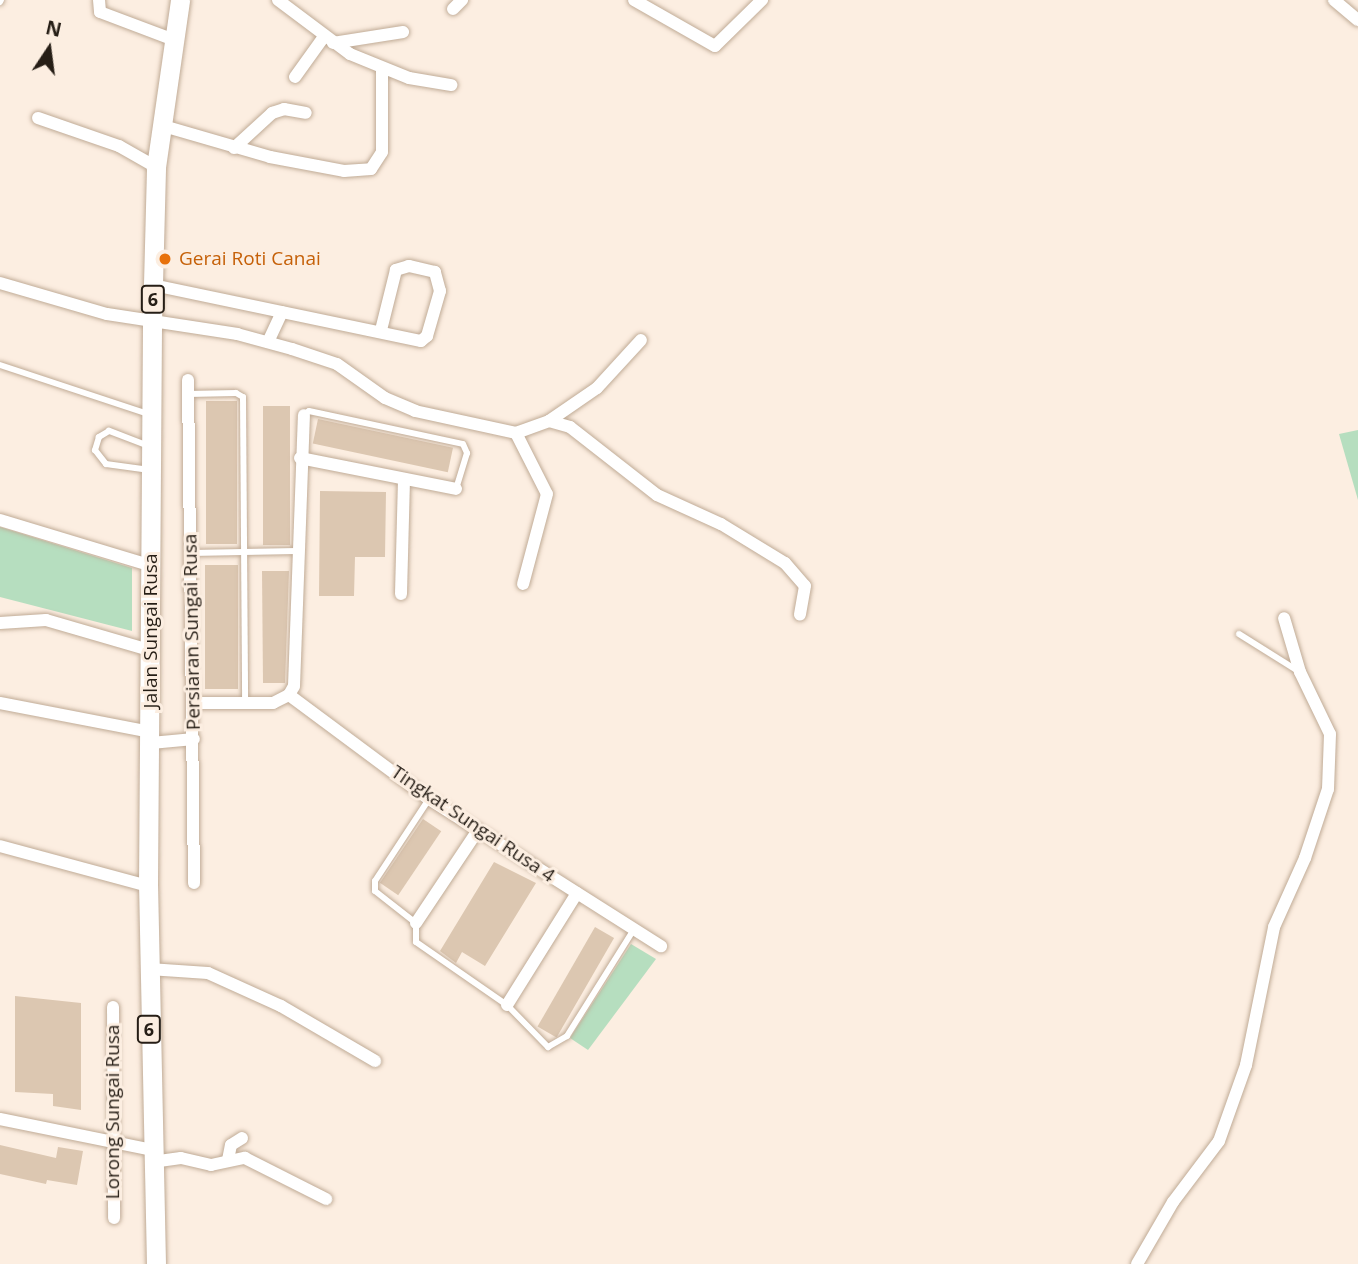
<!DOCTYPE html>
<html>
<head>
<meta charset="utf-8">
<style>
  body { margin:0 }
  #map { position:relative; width:1358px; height:1264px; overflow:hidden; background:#fceee1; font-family:"Open Sans",sans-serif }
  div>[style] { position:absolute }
  .green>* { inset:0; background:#b6debf }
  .building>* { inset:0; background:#dcc7b1; transform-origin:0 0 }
  .roads { filter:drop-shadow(0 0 2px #c0ab96) drop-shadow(0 0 2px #c0ab96) }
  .service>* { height:6px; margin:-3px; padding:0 3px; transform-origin:3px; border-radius:3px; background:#fff }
  .minor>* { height:12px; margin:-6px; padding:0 6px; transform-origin:6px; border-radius:6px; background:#fff }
  .primary>* { height:19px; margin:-9.5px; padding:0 9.5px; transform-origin:9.5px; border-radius:9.5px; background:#fff }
  .dots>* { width:19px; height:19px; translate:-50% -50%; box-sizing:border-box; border:4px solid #fceee1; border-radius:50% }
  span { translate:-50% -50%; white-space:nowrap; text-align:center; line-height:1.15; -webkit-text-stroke:6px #fceee1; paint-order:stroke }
  .shield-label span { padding:2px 5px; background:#fceee1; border:2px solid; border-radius:5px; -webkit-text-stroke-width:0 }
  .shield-label { font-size:18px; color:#261e16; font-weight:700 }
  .food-label { font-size:19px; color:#c56008 }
  .left { translate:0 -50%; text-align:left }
  .street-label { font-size:19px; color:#261e16 }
  .north { position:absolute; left:14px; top:14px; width:70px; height:70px; -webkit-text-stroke:5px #fceee1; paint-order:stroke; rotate:13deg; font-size:19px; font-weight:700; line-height:28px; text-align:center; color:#261e16 }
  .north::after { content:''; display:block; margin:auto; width:24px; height:32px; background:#261e16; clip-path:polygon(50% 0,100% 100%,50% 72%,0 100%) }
</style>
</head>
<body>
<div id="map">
  <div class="green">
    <i style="clip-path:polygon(1358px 430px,1358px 500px,1339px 434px)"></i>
    <i style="clip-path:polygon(0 527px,132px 568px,132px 631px,0 597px)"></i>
    <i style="clip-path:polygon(631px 944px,656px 959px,588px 1050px,570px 1038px)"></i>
  </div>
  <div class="building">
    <i style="left:206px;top:401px;width:31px;height:143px"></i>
    <i style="left:290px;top:406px;width:139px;height:27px;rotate:90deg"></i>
    <i style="left:318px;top:419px;width:138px;height:25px;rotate:12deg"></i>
    <i style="clip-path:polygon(320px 491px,386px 492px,385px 557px,355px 557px,354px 596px,319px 596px)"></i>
    <i style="left:238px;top:565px;width:124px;height:33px;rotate:90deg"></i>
    <i style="clip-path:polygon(262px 571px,289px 571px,285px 683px,263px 683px)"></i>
    <i style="left:423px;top:819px;width:22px;height:77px;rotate:34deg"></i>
    <i style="clip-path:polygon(494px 862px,536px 883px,485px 966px,462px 952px,456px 963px,440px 951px)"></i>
    <i style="left:595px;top:927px;width:22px;height:115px;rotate:30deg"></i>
    <i style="clip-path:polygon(15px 996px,81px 1003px,81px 1110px,53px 1106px,53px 1094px,15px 1092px)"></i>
    <i style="clip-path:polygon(0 1145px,56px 1158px,58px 1147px,83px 1151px,77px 1185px,47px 1180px,46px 1184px,0 1174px)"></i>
  </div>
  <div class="roads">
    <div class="service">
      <i style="left:0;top:2px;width:2px;rotate:-63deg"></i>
      <i style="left:0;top:365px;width:156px;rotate:18.3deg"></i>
      <i style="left:188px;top:394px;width:48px;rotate:-1.2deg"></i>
      <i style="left:236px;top:393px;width:8px;rotate:30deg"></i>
      <i style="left:243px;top:397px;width:306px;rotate:89.6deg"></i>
      <i style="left:304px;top:415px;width:6px;rotate:-39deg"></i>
      <i style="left:309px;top:411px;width:157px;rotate:12.1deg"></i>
      <i style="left:463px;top:444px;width:10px;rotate:66deg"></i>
      <i style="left:467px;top:453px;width:37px;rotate:107deg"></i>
      <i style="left:146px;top:445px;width:40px;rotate:-159deg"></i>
      <i style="left:109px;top:431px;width:12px;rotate:149deg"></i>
      <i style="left:99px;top:437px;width:14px;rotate:107deg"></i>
      <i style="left:95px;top:450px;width:18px;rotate:52deg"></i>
      <i style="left:106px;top:464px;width:44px;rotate:7.8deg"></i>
      <i style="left:191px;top:553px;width:105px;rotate:-1.1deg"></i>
      <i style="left:1239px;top:634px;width:70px;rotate:32.1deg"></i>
      <i style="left:429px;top:799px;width:98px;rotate:123.4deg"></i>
      <i style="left:375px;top:881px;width:10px;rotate:90deg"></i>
      <i style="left:375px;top:891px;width:52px;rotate:38deg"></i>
      <i style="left:416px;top:923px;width:19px;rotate:90deg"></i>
      <i style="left:416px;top:942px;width:111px;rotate:34.7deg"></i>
      <i style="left:507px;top:1005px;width:59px;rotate:45.7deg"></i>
      <i style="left:548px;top:1047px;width:22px;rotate:-30deg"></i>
      <i style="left:567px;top:1036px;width:126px;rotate:-57.9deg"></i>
    </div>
    <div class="minor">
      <i style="left:99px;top:0;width:12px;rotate:85deg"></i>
      <i style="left:100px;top:12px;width:79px;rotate:20.7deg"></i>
      <i style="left:278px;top:0;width:90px;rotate:36.9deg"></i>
      <i style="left:350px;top:54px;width:64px;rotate:22.1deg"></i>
      <i style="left:409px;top:78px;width:43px;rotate:9.5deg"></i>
      <i style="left:634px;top:0;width:93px;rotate:29.6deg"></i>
      <i style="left:715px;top:46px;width:66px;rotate:-44.4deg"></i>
      <i style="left:1334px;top:0;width:31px;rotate:40deg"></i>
      <i style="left:453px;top:9px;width:13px;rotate:-45deg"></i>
      <i style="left:333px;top:43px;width:71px;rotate:-8.9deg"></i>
      <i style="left:295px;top:77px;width:48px;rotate:-54.3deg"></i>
      <i style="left:38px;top:118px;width:86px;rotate:19.1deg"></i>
      <i style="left:119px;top:146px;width:43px;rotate:29.6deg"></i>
      <i style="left:160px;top:125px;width:115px;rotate:16.2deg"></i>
      <i style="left:270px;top:157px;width:75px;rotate:10.7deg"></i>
      <i style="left:344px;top:171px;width:27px;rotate:-4deg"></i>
      <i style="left:371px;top:169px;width:20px;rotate:-57deg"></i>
      <i style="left:382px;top:152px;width:83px;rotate:-90deg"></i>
      <i style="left:234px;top:148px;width:52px;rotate:-42.6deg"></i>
      <i style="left:272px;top:113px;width:13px;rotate:-18deg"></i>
      <i style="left:284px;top:109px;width:22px;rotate:10deg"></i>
      <i style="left:0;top:283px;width:111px;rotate:16.2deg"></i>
      <i style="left:107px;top:314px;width:132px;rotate:8.7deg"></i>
      <i style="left:237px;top:334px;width:57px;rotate:15.3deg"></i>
      <i style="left:292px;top:349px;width:47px;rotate:18.4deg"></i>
      <i style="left:337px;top:364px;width:59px;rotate:35.3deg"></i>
      <i style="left:385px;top:398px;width:33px;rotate:23deg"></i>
      <i style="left:415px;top:411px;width:103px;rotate:12.3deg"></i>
      <i style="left:516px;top:433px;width:35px;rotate:-20deg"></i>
      <i style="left:549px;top:421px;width:22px;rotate:16deg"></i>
      <i style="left:570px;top:427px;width:110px;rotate:38deg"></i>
      <i style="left:657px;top:495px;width:70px;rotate:24.4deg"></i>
      <i style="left:721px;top:524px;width:75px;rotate:31.4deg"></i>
      <i style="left:785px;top:563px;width:30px;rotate:49deg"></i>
      <i style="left:805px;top:586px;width:29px;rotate:100deg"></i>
      <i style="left:153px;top:285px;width:274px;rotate:11.8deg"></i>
      <i style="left:421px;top:341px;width:8px;rotate:-40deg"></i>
      <i style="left:427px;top:336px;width:47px;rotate:-73.9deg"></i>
      <i style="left:440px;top:291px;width:20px;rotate:-105deg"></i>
      <i style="left:435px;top:272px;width:27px;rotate:-167deg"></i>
      <i style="left:409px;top:266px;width:14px;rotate:163deg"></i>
      <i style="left:396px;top:270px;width:62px;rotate:104deg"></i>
      <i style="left:268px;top:342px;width:33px;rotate:-65deg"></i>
      <i style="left:188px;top:380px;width:503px;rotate:89.32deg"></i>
      <i style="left:549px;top:421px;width:58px;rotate:-34.5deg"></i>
      <i style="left:597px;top:388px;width:65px;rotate:-47.5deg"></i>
      <i style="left:516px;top:433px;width:68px;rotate:63.1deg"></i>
      <i style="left:547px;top:494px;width:93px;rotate:104.9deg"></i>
      <i style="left:300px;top:458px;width:159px;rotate:11.2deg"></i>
      <i style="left:0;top:520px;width:159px;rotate:16.8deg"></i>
      <i style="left:401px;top:594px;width:113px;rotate:-88.5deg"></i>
      <i style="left:0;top:623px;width:46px;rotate:-3.7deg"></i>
      <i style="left:46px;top:620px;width:111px;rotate:16.2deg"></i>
      <i style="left:289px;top:695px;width:174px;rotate:36.6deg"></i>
      <i style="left:429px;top:799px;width:275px;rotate:32.4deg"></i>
      <i style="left:0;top:703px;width:154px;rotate:10.9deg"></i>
      <i style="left:193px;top:703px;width:80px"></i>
      <i style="left:273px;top:703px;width:18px;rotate:-27deg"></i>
      <i style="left:289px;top:695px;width:10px;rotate:-61deg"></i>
      <i style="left:294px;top:686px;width:271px;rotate:-87.9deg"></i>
      <i style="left:151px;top:743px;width:43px;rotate:-5.3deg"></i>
      <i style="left:0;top:846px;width:153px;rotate:15.1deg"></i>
      <i style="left:416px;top:923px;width:112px;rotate:-56.3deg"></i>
      <i style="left:149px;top:969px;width:59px;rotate:3.9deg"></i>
      <i style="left:208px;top:973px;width:80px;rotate:24.3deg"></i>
      <i style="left:281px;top:1006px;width:109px;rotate:30.3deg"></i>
      <i style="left:507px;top:1005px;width:132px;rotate:-58deg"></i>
      <i style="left:113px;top:1007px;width:211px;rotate:89.7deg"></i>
      <i style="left:0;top:1119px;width:155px;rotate:11.5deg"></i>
      <i style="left:228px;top:1160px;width:15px;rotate:-79deg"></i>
      <i style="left:231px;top:1145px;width:13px;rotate:-32deg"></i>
      <i style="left:152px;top:1162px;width:29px;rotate:-8deg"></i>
      <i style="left:181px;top:1158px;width:31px;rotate:13deg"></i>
      <i style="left:211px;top:1165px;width:35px;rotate:-12deg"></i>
      <i style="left:245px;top:1158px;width:91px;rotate:26.8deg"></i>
      <i style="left:1137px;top:1264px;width:72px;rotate:-59.9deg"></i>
      <i style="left:1173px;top:1202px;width:76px;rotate:-53deg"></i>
      <i style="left:1219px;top:1141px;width:81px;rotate:-70.4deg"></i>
      <i style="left:1246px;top:1065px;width:141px;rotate:-78.5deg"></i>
      <i style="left:1274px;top:927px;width:76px;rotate:-65.8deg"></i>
      <i style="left:1305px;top:858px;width:73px;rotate:-71.6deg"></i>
      <i style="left:1328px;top:789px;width:55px;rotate:-87.9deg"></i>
      <i style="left:1330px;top:734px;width:69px;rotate:-115.8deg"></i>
      <i style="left:1300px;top:672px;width:56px;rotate:-106.5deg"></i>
    </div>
    <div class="primary">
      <i style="left:156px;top:1264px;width:378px;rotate:-91.2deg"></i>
      <i style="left:148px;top:886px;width:564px;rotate:-89.59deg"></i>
      <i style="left:152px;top:322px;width:155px;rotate:-88.5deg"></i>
      <i style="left:156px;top:167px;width:169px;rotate:-81.8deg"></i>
    </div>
  </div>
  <div class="dots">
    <i style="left:165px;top:259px;background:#e8710a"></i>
  </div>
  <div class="shield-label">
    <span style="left:153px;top:299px">6</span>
    <span style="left:149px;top:1029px">6</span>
  </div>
  <div class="food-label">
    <span class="left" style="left:179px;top:259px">Gerai Roti Canai</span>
  </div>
  <div class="street-label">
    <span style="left:151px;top:631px;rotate:-90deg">Jalan Sungai Rusa</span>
    <span style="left:192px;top:632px;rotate:-91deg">Persiaran Sungai Rusa</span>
    <span style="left:473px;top:824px;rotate:34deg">Tingkat Sungai Rusa 4</span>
    <span style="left:113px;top:1112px;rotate:-90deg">Lorong Sungai Rusa</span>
  </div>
  <div class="north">N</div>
</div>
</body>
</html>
